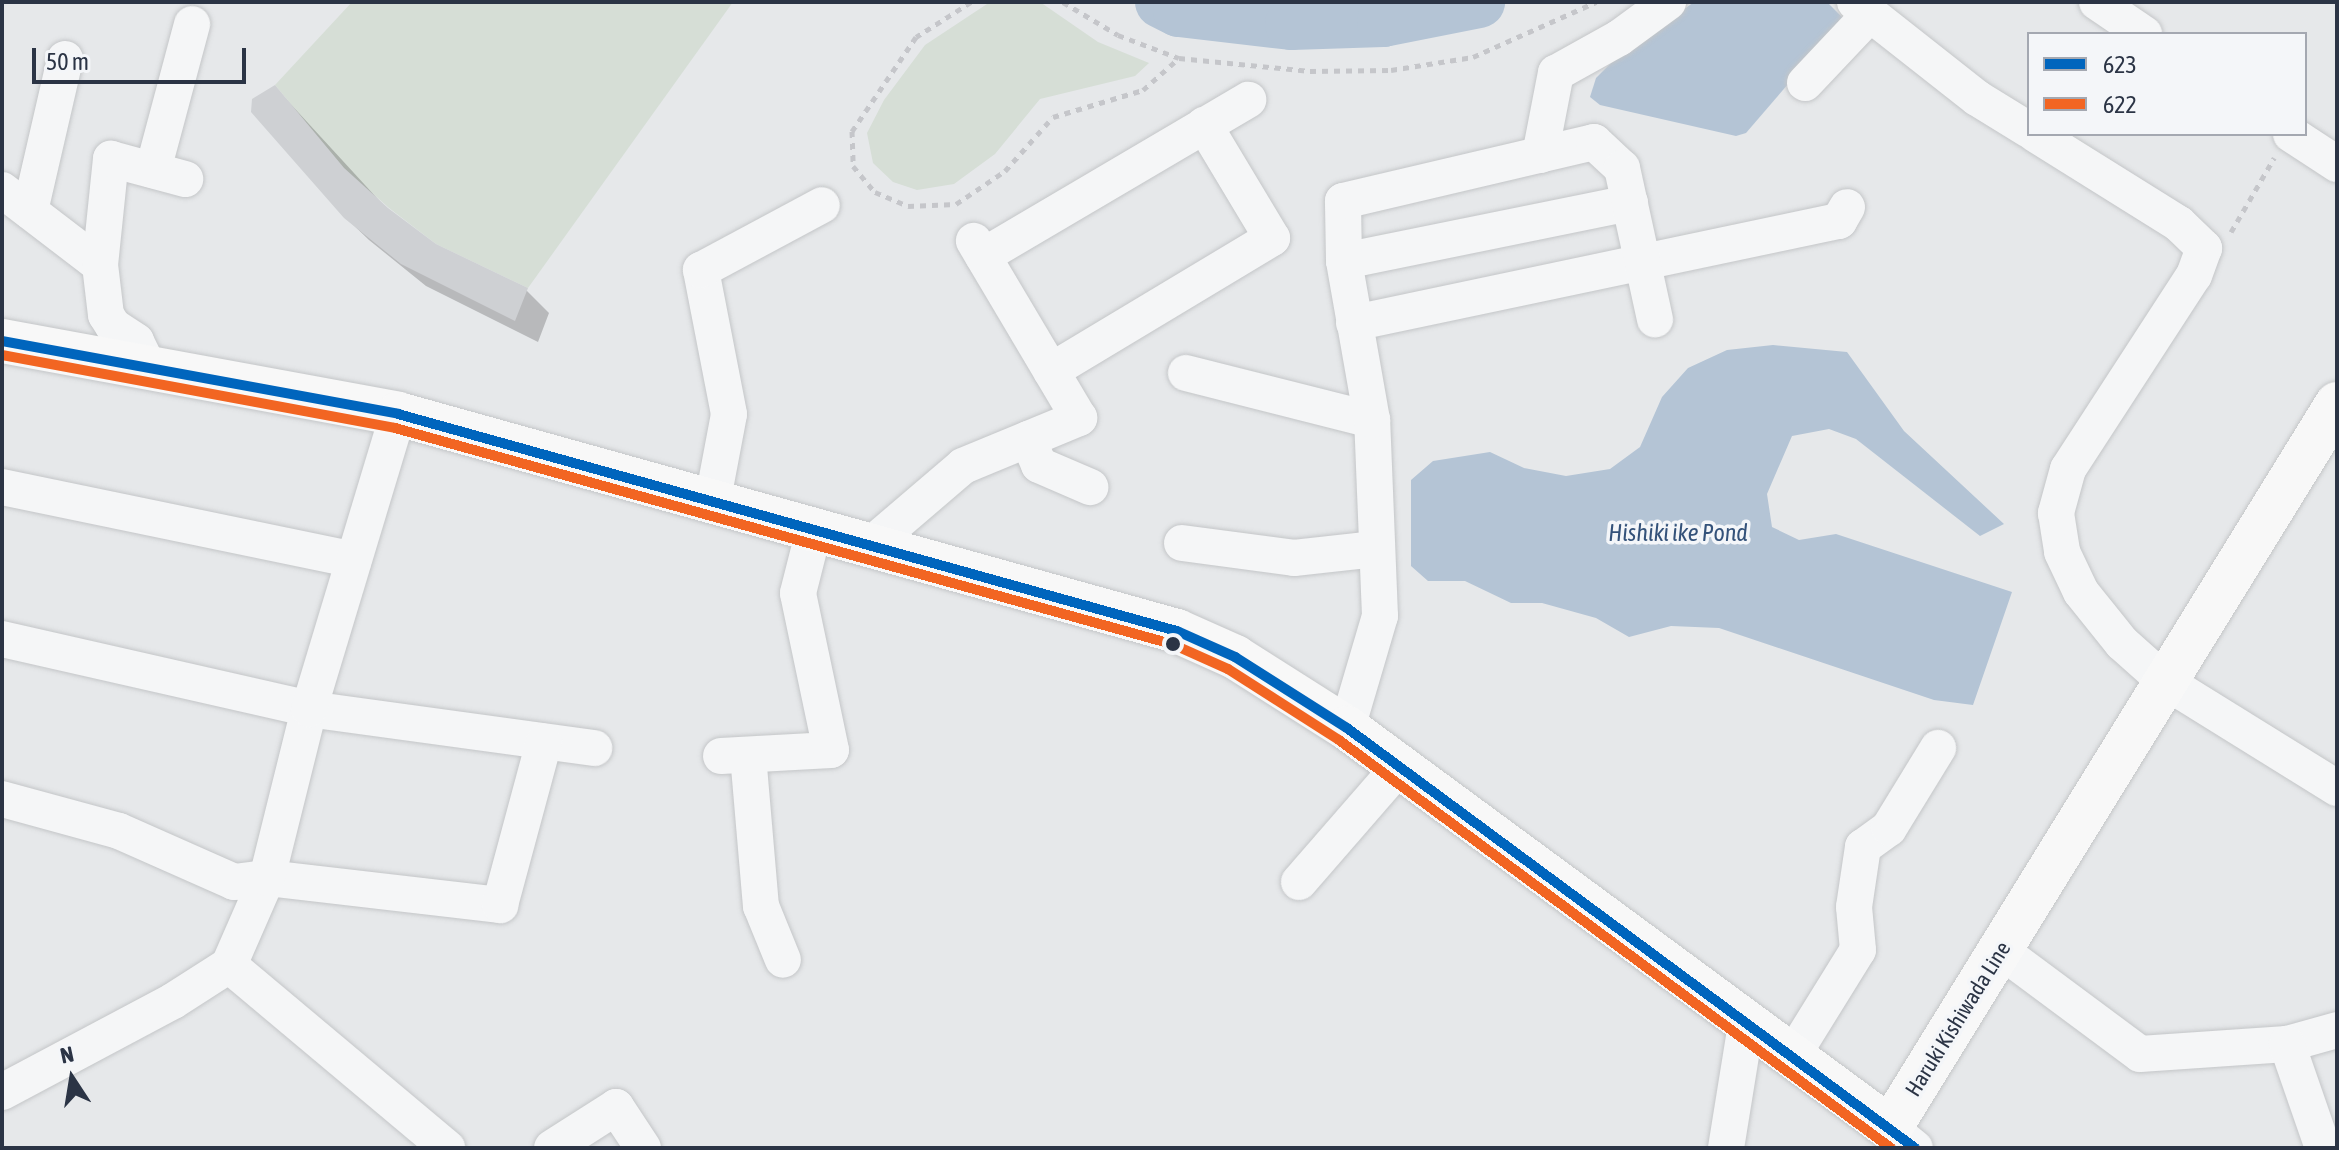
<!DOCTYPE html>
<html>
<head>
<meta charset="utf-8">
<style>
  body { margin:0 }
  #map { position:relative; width:2339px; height:1150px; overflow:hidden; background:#e6e8ea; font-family:"Asap Condensed",sans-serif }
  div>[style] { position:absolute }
  .green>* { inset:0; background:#d6ded6 }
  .water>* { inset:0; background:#b4c4d5 }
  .shadow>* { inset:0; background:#0003 }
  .river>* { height:52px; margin:-26px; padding:0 26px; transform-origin:26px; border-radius:26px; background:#b4c4d5 }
  .building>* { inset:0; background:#ced0d3 }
  .path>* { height:5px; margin-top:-2.5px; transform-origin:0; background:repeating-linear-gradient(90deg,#c5c6ca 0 6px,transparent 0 12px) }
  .roads { filter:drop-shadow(0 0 2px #c4c6c8) drop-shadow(0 0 2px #c4c6c8) }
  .minor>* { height:36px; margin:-18px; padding:0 18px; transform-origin:18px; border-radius:18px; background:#f5f6f7 }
  .major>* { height:44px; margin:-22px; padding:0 22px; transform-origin:22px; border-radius:22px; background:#f8f8f8 }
  .bus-1>* { height:10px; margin:-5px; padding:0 5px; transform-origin:5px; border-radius:5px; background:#0065bd }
  .bus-2>* { height:10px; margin:-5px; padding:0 5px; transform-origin:5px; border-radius:5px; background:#f26522 }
  .dots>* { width:22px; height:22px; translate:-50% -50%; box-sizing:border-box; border:4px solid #f4f6f9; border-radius:50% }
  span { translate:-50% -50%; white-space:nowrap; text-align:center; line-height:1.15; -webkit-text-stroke:7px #f4f6f9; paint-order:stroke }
  .street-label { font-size:22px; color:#2b3445 }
  .water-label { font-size:24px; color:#34527a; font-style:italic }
  .frame { position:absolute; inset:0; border:4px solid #2b3445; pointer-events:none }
  .legend { position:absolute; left:2027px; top:32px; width:280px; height:104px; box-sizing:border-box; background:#f4f6f9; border:2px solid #a4a8b1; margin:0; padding:10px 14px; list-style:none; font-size:24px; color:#2b3445 }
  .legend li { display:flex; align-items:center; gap:16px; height:40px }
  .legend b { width:40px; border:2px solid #a4a8b1 }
  .north { position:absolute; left:32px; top:1038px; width:80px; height:80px; -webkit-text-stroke:6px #f4f6f9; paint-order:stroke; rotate:348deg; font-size:22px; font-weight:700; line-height:32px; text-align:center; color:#2b3445 }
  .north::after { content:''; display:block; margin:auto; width:28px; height:36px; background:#2b3445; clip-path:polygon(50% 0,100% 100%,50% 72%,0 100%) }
  .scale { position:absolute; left:32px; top:48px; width:214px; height:36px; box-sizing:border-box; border:4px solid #2b3445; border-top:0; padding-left:10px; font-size:24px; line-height:28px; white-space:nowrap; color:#2b3445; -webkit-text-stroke:6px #f4f6f9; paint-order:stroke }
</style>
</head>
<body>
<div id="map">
  <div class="green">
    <i style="clip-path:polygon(352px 2px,733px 2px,528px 288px,436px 244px,389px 208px,344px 168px,275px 85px)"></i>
    <i style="clip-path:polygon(990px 2px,1040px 2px,1098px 42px,1149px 63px,1135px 76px,1040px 99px,995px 154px,954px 184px,917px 190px,893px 182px,873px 163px,867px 133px,884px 100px,925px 45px)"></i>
  </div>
  <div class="water">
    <i style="clip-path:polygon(1694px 2px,1827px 2px,1844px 19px,1746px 133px,1736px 136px,1600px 105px,1590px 97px,1596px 78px,1614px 60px)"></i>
    <i style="clip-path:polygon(1773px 345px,1847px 352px,1904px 431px,2004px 524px,1980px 536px,1856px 439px,1829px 429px,1792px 436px,1767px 494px,1772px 527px,1799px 540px,1836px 534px,2012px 592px,1973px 705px,1934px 700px,1719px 628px,1671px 626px,1629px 637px,1596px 618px,1542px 603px,1511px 603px,1465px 581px,1428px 581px,1411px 566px,1411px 480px,1433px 461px,1490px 452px,1524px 468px,1566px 476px,1610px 469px,1640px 447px,1662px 397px,1688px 368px,1727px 350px)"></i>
  </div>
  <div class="shadow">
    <i style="clip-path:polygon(275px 87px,387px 209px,435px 245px,526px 290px,549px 313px,538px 342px,426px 286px,369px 240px,345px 217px)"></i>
  </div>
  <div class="river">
    <i style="left:1161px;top:2px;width:20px;rotate:27deg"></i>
    <i style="left:1179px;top:11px;width:113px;rotate:6.6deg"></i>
    <i style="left:1291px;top:24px;width:92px;rotate:-1.9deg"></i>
    <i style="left:1383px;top:21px;width:98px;rotate:-11.2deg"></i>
  </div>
  <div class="building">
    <i style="clip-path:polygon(275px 85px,344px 168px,388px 208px,436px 244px,528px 288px,515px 321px,401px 264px,344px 218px,251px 112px,252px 99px)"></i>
  </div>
  <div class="path">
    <i style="left:971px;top:2px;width:65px;rotate:147.5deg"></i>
    <i style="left:916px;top:37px;width:114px;rotate:124.2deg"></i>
    <i style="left:852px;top:131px;width:35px;rotate:88deg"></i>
    <i style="left:853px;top:166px;width:34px;rotate:50deg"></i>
    <i style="left:875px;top:192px;width:36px;rotate:23deg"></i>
    <i style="left:908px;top:206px;width:48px;rotate:-2.4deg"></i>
    <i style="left:956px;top:204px;width:59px;rotate:-34deg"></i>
    <i style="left:1005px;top:171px;width:72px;rotate:-48.4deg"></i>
    <i style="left:1053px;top:117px;width:94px;rotate:-16.7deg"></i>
    <i style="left:1143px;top:90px;width:48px;rotate:-41.6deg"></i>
    <i style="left:1063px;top:2px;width:64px;rotate:31deg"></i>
    <i style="left:1118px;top:35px;width:65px;rotate:20.7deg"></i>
    <i style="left:1179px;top:58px;width:132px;rotate:5.7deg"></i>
    <i style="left:1310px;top:71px;width:81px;rotate:-0.7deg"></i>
    <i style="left:1391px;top:70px;width:83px;rotate:-9deg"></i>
    <i style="left:1473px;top:57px;width:135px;rotate:-24.1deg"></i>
    <i style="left:2231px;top:232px;width:86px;rotate:-59.8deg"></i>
  </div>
  <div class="roads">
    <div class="minor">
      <i style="left:1855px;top:2px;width:155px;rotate:38.2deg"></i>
      <i style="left:1977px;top:98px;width:61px;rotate:31.6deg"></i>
      <i style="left:2097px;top:2px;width:57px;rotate:34.2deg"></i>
      <i style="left:1805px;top:83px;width:93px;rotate:-46.7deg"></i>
      <i style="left:2035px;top:134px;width:170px;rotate:32deg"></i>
      <i style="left:2179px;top:224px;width:35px;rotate:44deg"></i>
      <i style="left:2204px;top:248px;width:29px;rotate:110deg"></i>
      <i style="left:2194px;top:275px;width:231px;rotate:123deg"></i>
      <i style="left:2068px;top:469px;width:46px;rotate:105.3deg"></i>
      <i style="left:2056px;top:513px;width:39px;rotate:81deg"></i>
      <i style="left:2062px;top:552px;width:44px;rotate:64.6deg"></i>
      <i style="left:2081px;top:592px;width:65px;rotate:51.2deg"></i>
      <i style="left:2122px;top:643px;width:59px;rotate:41.6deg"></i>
      <i style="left:2166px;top:682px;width:201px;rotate:31.8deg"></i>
      <i style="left:2291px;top:134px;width:55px;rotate:33.1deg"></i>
      <i style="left:1540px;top:155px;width:84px;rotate:-79deg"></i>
      <i style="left:1556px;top:73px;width:72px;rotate:-29.1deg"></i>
      <i style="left:1619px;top:38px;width:61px;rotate:-36.3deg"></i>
      <i style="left:153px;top:170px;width:151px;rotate:-75deg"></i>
      <i style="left:2px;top:190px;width:123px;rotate:37.4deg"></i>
      <i style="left:30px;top:211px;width:156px;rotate:-77deg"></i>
      <i style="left:983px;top:256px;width:308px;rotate:-30.5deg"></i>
      <i style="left:1344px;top:261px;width:292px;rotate:-11.5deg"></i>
      <i style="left:1354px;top:323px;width:496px;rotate:-11.9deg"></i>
      <i style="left:1839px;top:221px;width:16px;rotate:-60deg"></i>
      <i style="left:147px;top:364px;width:25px;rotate:-116deg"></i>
      <i style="left:136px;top:341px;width:27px;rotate:-147deg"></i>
      <i style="left:113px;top:326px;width:13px;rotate:-122deg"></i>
      <i style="left:106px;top:315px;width:50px;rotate:-96.8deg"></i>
      <i style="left:100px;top:265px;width:107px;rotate:-84.1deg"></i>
      <i style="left:111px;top:159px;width:77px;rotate:15.1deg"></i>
      <i style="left:1051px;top:371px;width:258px;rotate:-31deg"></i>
      <i style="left:1272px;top:238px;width:132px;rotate:-121deg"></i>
      <i style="left:1186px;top:373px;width:192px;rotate:14.2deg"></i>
      <i style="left:1028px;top:439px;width:28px;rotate:67deg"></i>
      <i style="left:1039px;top:465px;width:56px;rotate:23.3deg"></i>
      <i style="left:2px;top:487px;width:359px;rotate:11.7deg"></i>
      <i style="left:713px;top:499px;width:86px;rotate:-79.3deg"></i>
      <i style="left:729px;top:414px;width:147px;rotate:-101deg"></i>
      <i style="left:701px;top:270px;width:137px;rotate:-28.2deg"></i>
      <i style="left:873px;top:543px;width:118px;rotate:-40.5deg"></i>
      <i style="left:963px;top:466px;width:126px;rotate:-22.5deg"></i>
      <i style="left:1079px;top:418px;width:206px;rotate:-120.7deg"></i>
      <i style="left:1182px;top:543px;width:113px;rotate:7.6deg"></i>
      <i style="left:1294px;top:558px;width:82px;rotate:-6.3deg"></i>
      <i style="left:2px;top:639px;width:315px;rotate:12.8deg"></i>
      <i style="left:309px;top:709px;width:288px;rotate:7.8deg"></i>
      <i style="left:1347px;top:728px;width:117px;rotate:-73.6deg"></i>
      <i style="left:1380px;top:616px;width:196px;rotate:-92.3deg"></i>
      <i style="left:1372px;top:420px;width:161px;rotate:-100deg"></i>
      <i style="left:1344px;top:261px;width:60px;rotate:-91deg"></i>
      <i style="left:1343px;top:201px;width:258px;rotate:-13.2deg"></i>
      <i style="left:1594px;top:142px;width:38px;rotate:43deg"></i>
      <i style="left:1622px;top:168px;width:155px;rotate:77.7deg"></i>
      <i style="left:748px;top:755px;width:152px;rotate:85.1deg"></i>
      <i style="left:761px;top:906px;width:58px;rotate:67.8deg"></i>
      <i style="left:721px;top:756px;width:110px;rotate:-3.1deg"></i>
      <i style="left:831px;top:750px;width:160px;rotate:-101.9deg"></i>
      <i style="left:798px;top:593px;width:69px;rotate:-75.8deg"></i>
      <i style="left:2px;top:799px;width:121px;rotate:15.3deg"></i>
      <i style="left:119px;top:831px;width:126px;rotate:23.9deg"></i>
      <i style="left:234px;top:882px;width:33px;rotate:-7deg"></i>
      <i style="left:267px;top:878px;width:235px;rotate:6.6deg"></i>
      <i style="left:500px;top:905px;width:169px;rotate:-74.9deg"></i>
      <i style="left:1299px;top:882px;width:152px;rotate:-49deg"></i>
      <i style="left:2000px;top:950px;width:174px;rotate:36.6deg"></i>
      <i style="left:2140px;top:1054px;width:147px;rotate:-3.9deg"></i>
      <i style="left:2287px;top:1044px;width:52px;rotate:-15.6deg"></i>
      <i style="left:229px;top:965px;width:285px;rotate:40deg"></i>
      <i style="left:2287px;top:1044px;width:110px;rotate:70.9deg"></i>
      <i style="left:1791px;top:1058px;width:127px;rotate:-58.2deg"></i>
      <i style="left:1858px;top:950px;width:43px;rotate:-95.3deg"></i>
      <i style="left:1854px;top:907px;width:61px;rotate:-81.5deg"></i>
      <i style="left:1863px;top:847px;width:32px;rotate:-36deg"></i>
      <i style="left:1889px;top:828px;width:94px;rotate:-58.5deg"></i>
      <i style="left:2px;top:1092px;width:194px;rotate:-28deg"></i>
      <i style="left:173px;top:1001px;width:67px;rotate:-32.7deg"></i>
      <i style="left:229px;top:965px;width:95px;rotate:-66.4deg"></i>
      <i style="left:267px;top:878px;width:174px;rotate:-76deg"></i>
      <i style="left:309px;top:709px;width:308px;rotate:-73.2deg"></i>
      <i style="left:1890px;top:1128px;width:32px;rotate:39deg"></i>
      <i style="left:552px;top:1148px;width:76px;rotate:-32.6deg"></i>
      <i style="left:616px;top:1107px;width:49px;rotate:56.6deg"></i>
      <i style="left:1726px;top:1148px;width:125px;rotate:-80.8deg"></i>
    </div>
    <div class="major">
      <i style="left:2px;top:341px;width:403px;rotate:10.4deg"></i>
      <i style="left:398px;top:414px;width:809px;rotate:15.57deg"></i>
      <i style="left:1177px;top:631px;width:64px;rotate:24.1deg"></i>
      <i style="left:1235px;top:657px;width:133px;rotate:32.4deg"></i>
      <i style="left:1347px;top:728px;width:674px;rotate:36.38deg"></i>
      <i style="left:1890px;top:1128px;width:851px;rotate:-58.31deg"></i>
    </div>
  </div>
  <div class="bus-1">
    <i style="left:2px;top:341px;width:403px;rotate:10.4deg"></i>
    <i style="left:398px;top:414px;width:809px;rotate:15.57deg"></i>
    <i style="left:1177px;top:631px;width:64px;rotate:24.1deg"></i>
    <i style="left:1235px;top:657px;width:133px;rotate:32.4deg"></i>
    <i style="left:1347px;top:728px;width:706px;rotate:36.48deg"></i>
  </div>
  <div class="bus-2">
    <i style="left:2px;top:355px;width:400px;rotate:10.5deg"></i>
    <i style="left:395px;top:428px;width:806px;rotate:15.54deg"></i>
    <i style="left:1172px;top:644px;width:61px;rotate:24.1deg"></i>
    <i style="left:1228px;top:669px;width:132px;rotate:32.6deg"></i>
    <i style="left:1339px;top:740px;width:686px;rotate:36.47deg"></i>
  </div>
  <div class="dots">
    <i style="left:1173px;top:644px;background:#2b3445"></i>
  </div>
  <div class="street-label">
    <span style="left:1958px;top:1019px;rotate:-58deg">Haruki Kishiwada Line</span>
  </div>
  <div class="water-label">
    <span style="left:1678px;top:533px">Hishiki ike Pond</span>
  </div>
  <div class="frame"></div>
  <ul class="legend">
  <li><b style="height:10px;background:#0065bd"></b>623</li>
  <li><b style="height:10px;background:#f26522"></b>622</li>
  </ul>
  <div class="north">N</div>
  <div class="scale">50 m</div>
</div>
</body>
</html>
